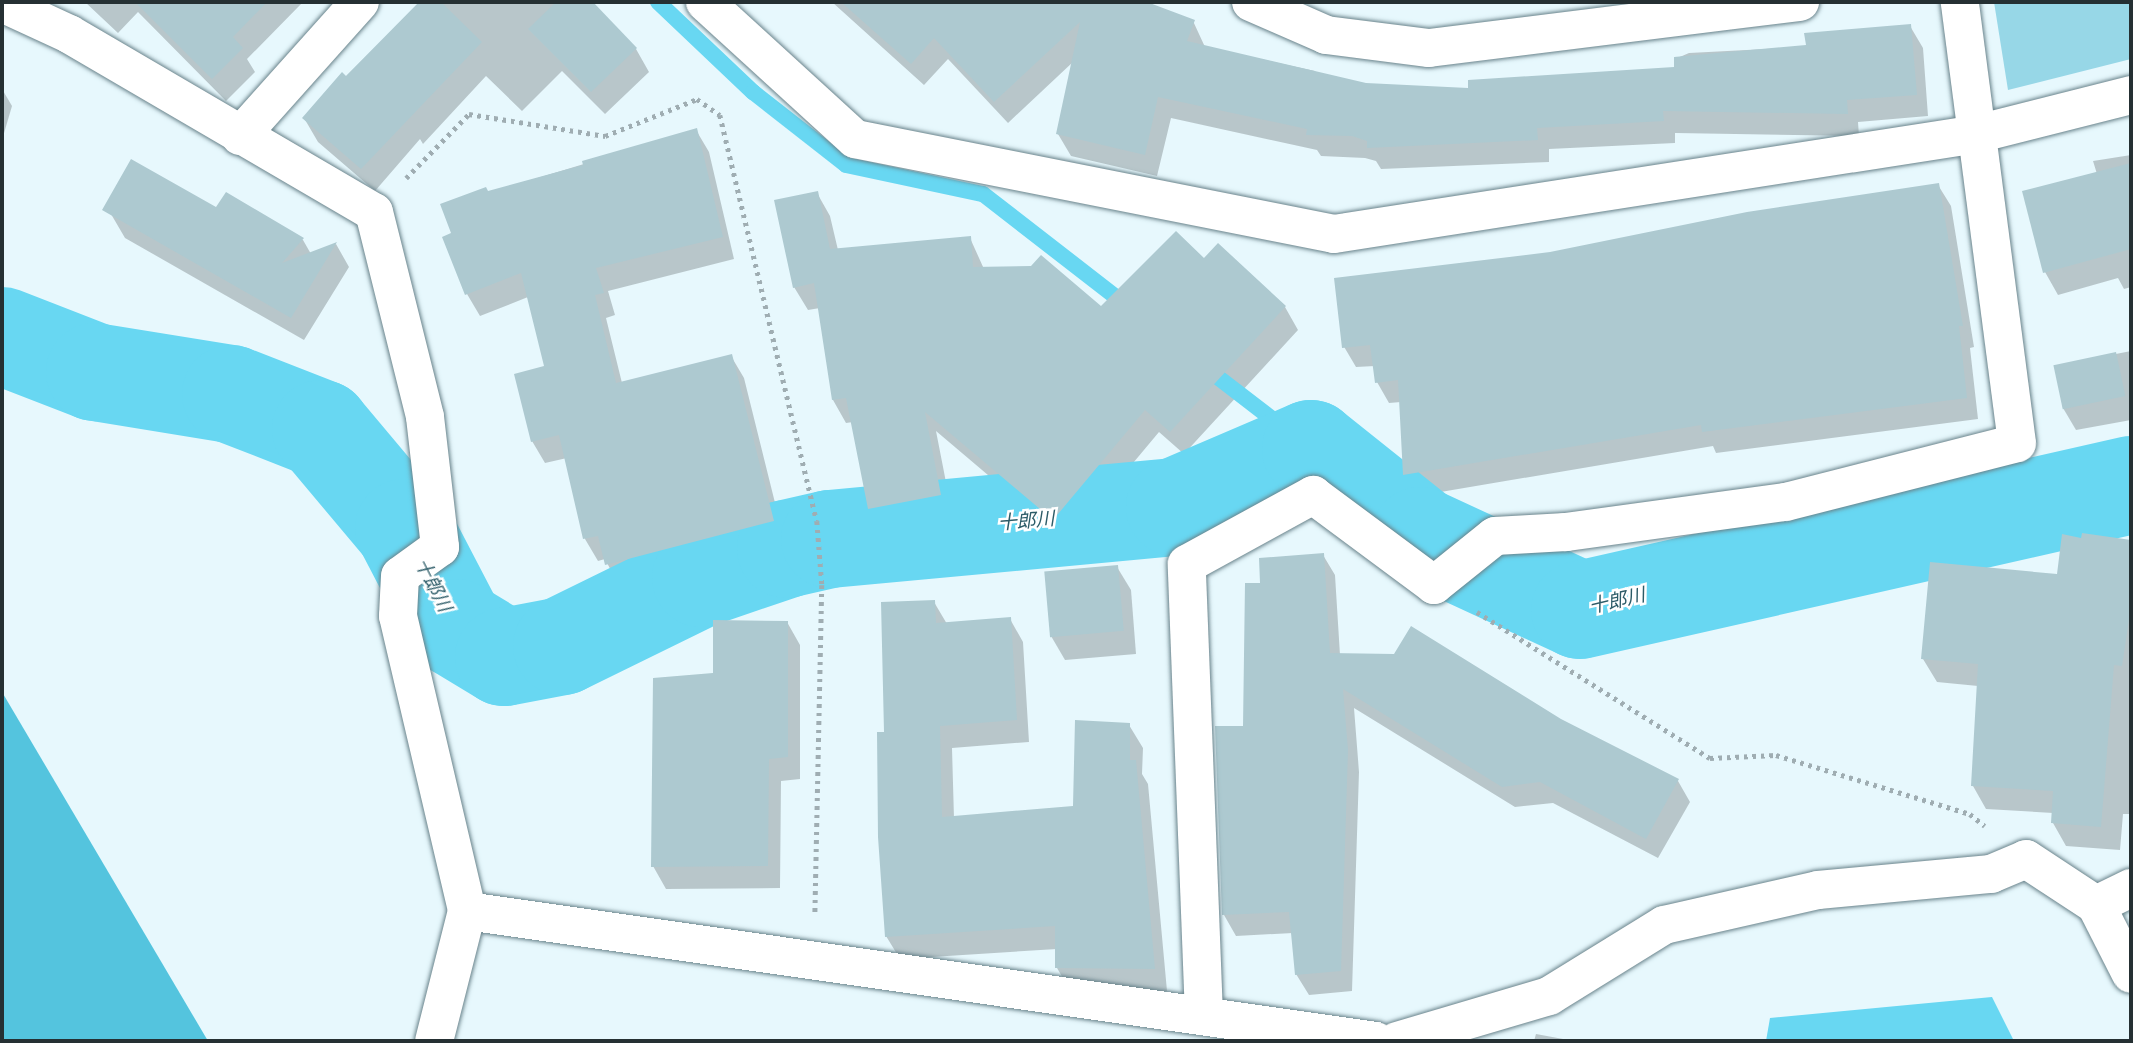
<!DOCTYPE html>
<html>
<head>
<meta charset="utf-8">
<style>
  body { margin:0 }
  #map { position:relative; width:2133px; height:1043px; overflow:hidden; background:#e7f8fd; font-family:Figtree,"Noto Sans JP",sans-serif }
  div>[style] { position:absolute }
  .green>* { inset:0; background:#97d7e7 }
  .forest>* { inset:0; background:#54c4de }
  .water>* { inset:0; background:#68d7f2 }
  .shadow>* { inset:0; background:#0003 }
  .stream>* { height:16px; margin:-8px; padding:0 8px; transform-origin:8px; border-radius:8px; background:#68d7f2 }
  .river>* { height:98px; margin:-49px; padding:0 49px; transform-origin:49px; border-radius:49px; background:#68d7f2 }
  .building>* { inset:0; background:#adc9d0; transform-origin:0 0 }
  .path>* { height:4.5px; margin-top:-2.25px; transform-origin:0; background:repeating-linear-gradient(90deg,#9fadb2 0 3.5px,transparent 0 8.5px) }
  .roads { filter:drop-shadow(0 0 2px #69838b) drop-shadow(0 0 2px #69838b) }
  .minor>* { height:38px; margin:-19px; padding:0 19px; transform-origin:19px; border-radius:19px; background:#fff }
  span { translate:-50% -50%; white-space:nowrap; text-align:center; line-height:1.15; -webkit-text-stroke:5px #fff; paint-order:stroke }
  .water-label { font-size:19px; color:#2d5c68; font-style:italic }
  .frame { position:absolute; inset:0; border:4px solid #253033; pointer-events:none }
</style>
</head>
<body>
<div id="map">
  <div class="green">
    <i style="clip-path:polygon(1994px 2px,2131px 2px,2131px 59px,2008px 90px)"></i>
  </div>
  <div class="forest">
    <i style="clip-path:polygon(2px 692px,208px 1041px,2px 1041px)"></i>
  </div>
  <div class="water">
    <i style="clip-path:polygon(1992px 997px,2014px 1041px,1766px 1041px,1770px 1018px)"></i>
  </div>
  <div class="shadow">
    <i style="clip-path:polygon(85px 2px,303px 2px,247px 59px,255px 72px,226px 101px,138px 12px,118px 33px)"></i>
    <i style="clip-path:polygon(421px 2px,589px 2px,636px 49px,649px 72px,605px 114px,562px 71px,522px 111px,486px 76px,423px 144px,420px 139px,375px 191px,318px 142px,304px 118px)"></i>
    <i style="clip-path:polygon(832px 2px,1142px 2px,1193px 21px,1205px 47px,1315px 71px,1324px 87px,1470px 89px,1676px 69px,1675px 59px,1689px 53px,1807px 47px,1910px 26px,1923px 48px,1928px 116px,1858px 122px,1859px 136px,1675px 133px,1675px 143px,1549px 149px,1549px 162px,1381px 169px,1376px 161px,1365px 158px,1321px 156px,1317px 150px,1171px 118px,1157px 176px,1071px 156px,1058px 134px,1073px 62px,1008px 123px,948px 59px,924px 85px)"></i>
    <i style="clip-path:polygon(2px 89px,12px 106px,2px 140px)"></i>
    <i style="clip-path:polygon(696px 130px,709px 152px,734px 259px,608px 291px,615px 315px,606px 318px,622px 383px,731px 356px,744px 378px,785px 543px,619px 586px,605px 559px,598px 561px,585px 539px,567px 458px,545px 463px,532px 441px,546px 367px,528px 297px,480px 316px,467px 294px,454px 235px,488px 193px)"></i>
    <i style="clip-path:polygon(2131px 155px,2131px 287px,2124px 289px,2118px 278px,2058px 295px,2045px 272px,2097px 174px,2093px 161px)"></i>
    <i style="clip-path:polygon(1938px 185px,1951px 206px,1974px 347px,1970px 348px,1978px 419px,1716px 453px,1713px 446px,1417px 496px,1405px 475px,1401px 402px,1389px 403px,1377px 382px,1375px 366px,1356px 367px,1343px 345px,1550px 253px)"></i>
    <i style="clip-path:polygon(817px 193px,830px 216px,838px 250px,970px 238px,984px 269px,1102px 308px,1204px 261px,1285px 307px,1298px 330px,1184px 454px,1159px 432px,1067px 542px,936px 431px,953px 518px,883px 531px,869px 508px,853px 422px,846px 423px,833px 400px,820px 308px,808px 310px,794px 287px)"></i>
    <i style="clip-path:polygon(227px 194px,303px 240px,311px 254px,336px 244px,349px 267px,304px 340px,125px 238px,111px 214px,217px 210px)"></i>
    <i style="clip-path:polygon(2131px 351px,2131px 420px,2076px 430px,2063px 408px,2055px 366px)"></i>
    <i style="clip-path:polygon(2064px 536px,2131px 543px,2131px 814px,2123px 814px,2120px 850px,2066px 846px,2053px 823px,2053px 813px,1986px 809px,1973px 786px,1978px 686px,1937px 682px,1923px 659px,2058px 576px)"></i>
    <i style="clip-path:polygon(1323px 555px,1335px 575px,1340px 655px,1560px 721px,1678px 781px,1690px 802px,1658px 858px,1553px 803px,1515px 807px,1354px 708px,1359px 772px,1352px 991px,1309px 995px,1296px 974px,1293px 933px,1236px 936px,1224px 915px,1217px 728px,1245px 728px,1262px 585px)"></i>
    <i style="clip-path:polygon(1117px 567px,1131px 590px,1136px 654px,1065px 660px,1051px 636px)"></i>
    <i style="clip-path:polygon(934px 602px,947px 624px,1010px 619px,1023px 642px,1029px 742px,952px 748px,954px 818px,1075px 808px,1129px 725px,1143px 748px,1142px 774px,1148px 784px,1167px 991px,1070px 990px,1057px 968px,1057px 949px,900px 959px,886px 936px,886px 734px)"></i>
    <i style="clip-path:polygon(787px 622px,800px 645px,800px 779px,781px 781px,780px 888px,666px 889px,653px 866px,714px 674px)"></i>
    <i style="clip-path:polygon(1536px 1034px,1574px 1041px,1534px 1041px)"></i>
  </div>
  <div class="stream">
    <i style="left:658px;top:2px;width:131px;rotate:43.5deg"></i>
    <i style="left:753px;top:92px;width:118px;rotate:38.1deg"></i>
    <i style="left:846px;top:165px;width:140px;rotate:12deg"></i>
    <i style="left:983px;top:194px;width:186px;rotate:37.8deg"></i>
    <i style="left:1202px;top:365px;width:138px;rotate:37.6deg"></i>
  </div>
  <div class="river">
    <i style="left:2px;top:336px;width:100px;rotate:21.2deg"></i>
    <i style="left:95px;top:372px;width:138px;rotate:9.2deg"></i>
    <i style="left:231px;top:394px;width:97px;rotate:21.3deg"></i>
    <i style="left:321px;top:429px;width:129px;rotate:50deg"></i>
    <i style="left:404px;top:528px;width:113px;rotate:62.5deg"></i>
    <i style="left:456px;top:628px;width:56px;rotate:31.1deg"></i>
    <i style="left:504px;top:657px;width:59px;rotate:-10.7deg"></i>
    <i style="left:562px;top:646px;width:155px;rotate:-26.1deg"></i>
    <i style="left:701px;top:578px;width:90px;rotate:-18.8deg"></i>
    <i style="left:786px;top:549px;width:45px;rotate:-12.8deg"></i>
    <i style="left:830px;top:539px;width:346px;rotate:-5.3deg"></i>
    <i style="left:1175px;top:507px;width:148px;rotate:-23.1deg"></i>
    <i style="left:1311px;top:449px;width:139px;rotate:38.6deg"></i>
    <i style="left:1420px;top:536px;width:176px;rotate:24.8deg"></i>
    <i style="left:1580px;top:610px;width:565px;rotate:-12.78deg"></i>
  </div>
  <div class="building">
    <i style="clip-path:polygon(135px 2px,267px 2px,233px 37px,243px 48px,212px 79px)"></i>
    <i style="clip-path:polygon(419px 2px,441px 2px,482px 42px,361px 169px,302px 118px,342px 72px,346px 76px)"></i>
    <i style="clip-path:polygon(556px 2px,593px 2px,637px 48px,591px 92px,528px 29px)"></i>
    <i style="clip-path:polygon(841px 2px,1147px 2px,1195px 20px,1187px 41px,1366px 83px,1468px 88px,1468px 80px,1674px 67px,1674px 57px,1806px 45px,1804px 33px,1911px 24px,1917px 95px,1847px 100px,1848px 114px,1663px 111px,1664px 121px,1537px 128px,1538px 140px,1367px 148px,1367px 141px,1352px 136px,1306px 135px,1307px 129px,1158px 97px,1145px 155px,1056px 134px,1080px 22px,994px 102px,934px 38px,911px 64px)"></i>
    <i style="clip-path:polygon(697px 128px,723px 237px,596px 268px,604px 293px,595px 295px,616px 383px,732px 354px,774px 521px,605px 565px,598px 536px,583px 539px,559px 435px,531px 442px,514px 374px,544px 366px,521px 273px,465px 295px,442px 237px,451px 233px,440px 204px,486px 187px,488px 191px,583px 165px,582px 161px)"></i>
    <i style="clip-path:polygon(131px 159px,216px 207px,226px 192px,304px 238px,282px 263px,337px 242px,291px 318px,102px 210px)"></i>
    <i style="clip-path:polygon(2131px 163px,2131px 249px,2043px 273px,2022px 191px)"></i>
    <i style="clip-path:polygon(1939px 183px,1963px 326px,1959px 326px,1967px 398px,1702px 432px,1701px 425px,1403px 475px,1398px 380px,1375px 383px,1370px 345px,1342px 348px,1334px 278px,1550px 252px,1747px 212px)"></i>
    <i style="clip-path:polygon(818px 191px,830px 249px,971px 236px,973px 267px,1031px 266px,1041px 255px,1101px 306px,1176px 231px,1204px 258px,1218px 243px,1286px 306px,1170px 432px,1145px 410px,1053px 520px,925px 412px,941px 495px,868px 509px,846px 398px,832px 400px,814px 283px,793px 288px,774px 200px)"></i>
    <i style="left:2116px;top:352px;width:45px;height:64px;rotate:78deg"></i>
    <i style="clip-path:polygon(2082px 533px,2131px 540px,2131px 606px,2122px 666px,2114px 665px,2101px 827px,2051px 823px,2053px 791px,1971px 786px,1978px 664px,1921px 659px,1930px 562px,2057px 574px,2062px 534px,2081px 538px)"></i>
    <i style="clip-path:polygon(1324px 553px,1330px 653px,1394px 654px,1411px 626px,1561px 719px,1679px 779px,1646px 839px,1540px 782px,1502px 787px,1343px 689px,1348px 750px,1341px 971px,1295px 975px,1289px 912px,1222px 915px,1215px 726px,1243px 726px,1245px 583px,1260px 583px,1259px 558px)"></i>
    <i style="left:1118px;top:565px;width:66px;height:74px;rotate:85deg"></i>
    <i style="clip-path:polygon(935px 600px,936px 623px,1011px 617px,1017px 720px,940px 726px,942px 817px,1073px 806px,1075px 720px,1130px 723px,1130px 760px,1136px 760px,1155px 969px,1055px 968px,1055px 926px,885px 937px,878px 837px,877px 732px,884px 732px,881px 602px)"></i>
    <i style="clip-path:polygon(713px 620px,788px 621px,788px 757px,769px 759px,768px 866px,651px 867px,653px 678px,713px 673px)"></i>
  </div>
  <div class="path">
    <i style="left:406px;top:178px;width:90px;rotate:-45.5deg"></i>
    <i style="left:469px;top:114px;width:138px;rotate:9.2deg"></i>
    <i style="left:605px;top:136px;width:99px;rotate:-21.9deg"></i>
    <i style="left:697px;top:99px;width:28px;rotate:35deg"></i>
    <i style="left:720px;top:115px;width:417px;rotate:76.6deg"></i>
    <i style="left:817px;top:521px;width:64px;rotate:85.5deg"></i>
    <i style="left:822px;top:585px;width:327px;rotate:91.2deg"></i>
    <i style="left:1477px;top:612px;width:275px;rotate:32.1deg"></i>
    <i style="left:1710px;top:758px;width:66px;rotate:-2.6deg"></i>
    <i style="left:1776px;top:755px;width:203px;rotate:16.9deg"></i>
    <i style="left:1970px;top:814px;width:19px;rotate:39deg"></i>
  </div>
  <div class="roads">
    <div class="minor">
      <i style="left:705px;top:2px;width:203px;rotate:42.4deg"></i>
      <i style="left:855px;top:139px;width:488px;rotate:11.2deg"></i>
      <i style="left:1334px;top:234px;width:651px;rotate:-8.84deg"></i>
      <i style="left:1977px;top:134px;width:159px;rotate:-14.2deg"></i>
      <i style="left:1251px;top:2px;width:82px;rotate:23.7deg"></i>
      <i style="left:1326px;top:35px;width:104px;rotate:7.2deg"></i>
      <i style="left:1429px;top:48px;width:374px;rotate:-7.1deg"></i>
      <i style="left:2px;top:3px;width:74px;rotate:24.8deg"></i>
      <i style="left:69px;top:34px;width:353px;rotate:30.3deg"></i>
      <i style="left:374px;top:212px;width:211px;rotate:76deg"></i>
      <i style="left:425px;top:417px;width:131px;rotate:83.4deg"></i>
      <i style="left:440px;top:547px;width:49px;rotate:144.1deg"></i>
      <i style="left:400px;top:576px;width:40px;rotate:92.9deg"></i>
      <i style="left:398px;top:616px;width:303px;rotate:76.8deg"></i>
      <i style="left:467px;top:911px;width:134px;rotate:104.2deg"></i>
      <i style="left:240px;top:136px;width:180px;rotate:-48.2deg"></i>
      <i style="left:2096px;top:905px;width:39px;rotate:-26deg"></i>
      <i style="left:467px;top:911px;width:918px;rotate:8.14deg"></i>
      <i style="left:1204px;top:1016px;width:452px;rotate:-92.2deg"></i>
      <i style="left:1187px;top:564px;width:144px;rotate:-28.7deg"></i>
      <i style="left:1313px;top:495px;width:151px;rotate:36.6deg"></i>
      <i style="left:1434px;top:585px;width:78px;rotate:-38.8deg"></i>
      <i style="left:1495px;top:536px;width:71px;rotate:-3.2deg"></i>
      <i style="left:1566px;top:532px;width:222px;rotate:-7.8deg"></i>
      <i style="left:1786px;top:502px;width:238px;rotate:-14.3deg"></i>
      <i style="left:2017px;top:443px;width:445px;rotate:-97.4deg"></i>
      <i style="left:1397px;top:1041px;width:159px;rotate:-16.5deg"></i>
      <i style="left:1549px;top:996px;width:135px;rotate:-31.7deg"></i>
      <i style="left:1664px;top:925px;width:158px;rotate:-12.8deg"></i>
      <i style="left:1818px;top:890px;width:174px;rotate:-5.3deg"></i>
      <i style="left:1991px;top:874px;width:38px;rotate:-23deg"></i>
      <i style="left:2026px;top:859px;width:84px;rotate:33.3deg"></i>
      <i style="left:2096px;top:905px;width:77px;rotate:63.1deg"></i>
    </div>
  </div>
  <div class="water-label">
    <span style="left:1026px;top:521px;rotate:-5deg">十郎川</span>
    <span style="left:433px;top:585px;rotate:63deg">十郎川</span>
    <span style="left:1617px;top:601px;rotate:-13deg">十郎川</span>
  </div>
  <div class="frame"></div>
</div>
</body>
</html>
